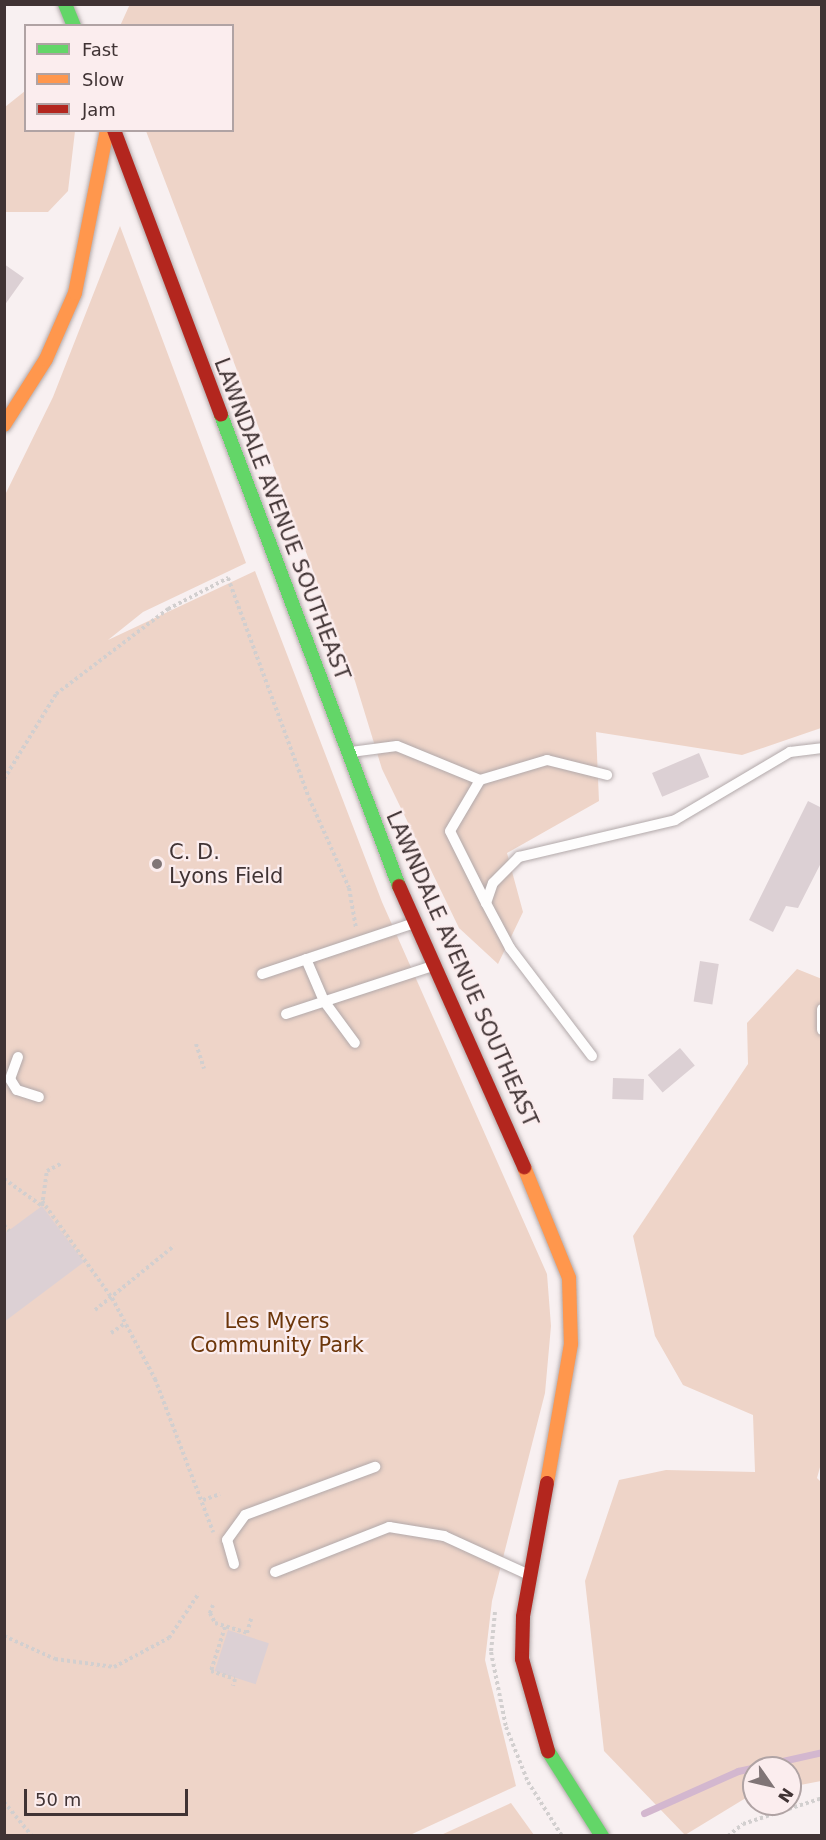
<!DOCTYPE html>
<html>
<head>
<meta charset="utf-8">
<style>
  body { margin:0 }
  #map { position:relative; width:826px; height:1840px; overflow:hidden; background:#f8f0f1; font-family:"DejaVu Sans",sans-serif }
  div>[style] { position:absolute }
  .green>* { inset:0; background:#eed4c8 }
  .stream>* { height:7px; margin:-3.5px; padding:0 3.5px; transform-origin:3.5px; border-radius:3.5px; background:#d3b7cf }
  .building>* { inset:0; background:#dcd0d4; transform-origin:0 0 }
  .path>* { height:4px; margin-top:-2px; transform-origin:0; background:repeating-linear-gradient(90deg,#d2cfcf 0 3px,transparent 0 6px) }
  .roads { filter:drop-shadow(0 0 2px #b2a9aa) drop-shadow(0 0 2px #b2a9aa) }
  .lane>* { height:10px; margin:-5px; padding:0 5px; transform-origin:5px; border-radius:5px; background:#fefdfd }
  .fast>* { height:14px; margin:-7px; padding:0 7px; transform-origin:7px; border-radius:7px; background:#63d668 }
  .slow>* { height:14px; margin:-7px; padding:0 7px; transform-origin:7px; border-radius:7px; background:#ff974d }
  .jam>* { height:14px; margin:-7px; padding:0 7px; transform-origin:7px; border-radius:7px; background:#b3261e }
  .dots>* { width:16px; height:16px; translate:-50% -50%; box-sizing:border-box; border:3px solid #fbedee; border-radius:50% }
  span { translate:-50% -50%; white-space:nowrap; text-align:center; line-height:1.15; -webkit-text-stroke:4.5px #fbedee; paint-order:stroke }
  .street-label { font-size:21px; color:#403334 }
  .poi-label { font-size:21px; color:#403334 }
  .left { translate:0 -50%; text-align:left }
  .park-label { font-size:21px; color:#6c360a }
  .frame { position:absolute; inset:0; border:6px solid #403334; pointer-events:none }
  .legend { position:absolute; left:24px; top:24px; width:210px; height:108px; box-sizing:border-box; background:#fbedee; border:2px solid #b0a3a4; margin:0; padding:8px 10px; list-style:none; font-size:18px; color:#403334 }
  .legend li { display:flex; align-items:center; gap:12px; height:30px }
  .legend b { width:30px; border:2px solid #b0a3a4 }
  .north { position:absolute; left:742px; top:1756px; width:60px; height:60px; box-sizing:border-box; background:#fbedee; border:2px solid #b0a3a4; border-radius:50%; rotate:124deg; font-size:16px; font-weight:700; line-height:24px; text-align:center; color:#403334 }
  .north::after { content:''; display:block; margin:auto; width:21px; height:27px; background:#807576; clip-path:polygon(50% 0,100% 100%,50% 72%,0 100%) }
  .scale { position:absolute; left:24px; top:1789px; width:164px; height:27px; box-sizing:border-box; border:3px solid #403334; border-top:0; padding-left:8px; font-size:18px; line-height:21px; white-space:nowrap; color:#403334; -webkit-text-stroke:4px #fbedee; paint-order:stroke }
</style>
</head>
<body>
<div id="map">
  <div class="green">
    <i style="clip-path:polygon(130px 4px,821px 5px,821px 728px,742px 755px,596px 732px,599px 801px,507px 853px,523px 912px,498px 964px,459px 928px,382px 769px,355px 681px,146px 131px,232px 130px,232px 26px,120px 26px)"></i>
    <i style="clip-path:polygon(25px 91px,26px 130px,75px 131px,68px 191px,48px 212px,5px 212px,5px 107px)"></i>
    <i style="clip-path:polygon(120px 226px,246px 563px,143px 612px,108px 640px,255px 571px,382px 902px,547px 1274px,551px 1326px,545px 1393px,492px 1601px,485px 1660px,516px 1786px,410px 1835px,5px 1835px,4px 497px,53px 397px)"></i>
    <i style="clip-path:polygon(797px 969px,822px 979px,822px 1460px,817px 1478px,822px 1483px,821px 1781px,790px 1787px,790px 1768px,754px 1768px,754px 1793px,685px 1835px,604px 1751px,585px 1581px,619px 1480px,666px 1470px,755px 1472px,753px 1415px,683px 1385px,655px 1336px,633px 1236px,748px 1064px,747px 1023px)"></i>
    <i style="clip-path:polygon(511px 1803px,534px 1835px,441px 1835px)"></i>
  </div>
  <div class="stream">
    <i style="left:644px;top:1813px;width:103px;rotate:-24.1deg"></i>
    <i style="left:738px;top:1771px;width:86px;rotate:-12.7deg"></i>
  </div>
  <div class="building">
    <i style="clip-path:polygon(4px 264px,24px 278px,4px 306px)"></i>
    <i style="left:699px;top:753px;width:26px;height:51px;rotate:67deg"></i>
    <i style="clip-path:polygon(808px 801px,822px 808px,822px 861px,798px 908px,786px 906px,773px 932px,749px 920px)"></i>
    <i style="left:700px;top:961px;width:19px;height:41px;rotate:9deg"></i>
    <i style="left:680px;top:1048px;width:23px;height:42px;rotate:50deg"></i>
    <i style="left:613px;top:1078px;width:31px;height:21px;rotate:2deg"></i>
    <i style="clip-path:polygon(42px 1206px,84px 1262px,4px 1322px,4px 1234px)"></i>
    <i style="left:228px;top:1630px;width:43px;height:43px;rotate:18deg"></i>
  </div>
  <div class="path">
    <i style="left:4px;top:779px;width:100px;rotate:-58.5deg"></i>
    <i style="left:56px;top:694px;width:141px;rotate:-37.2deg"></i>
    <i style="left:168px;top:609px;width:68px;rotate:-27.3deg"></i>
    <i style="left:228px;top:578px;width:234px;rotate:69.8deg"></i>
    <i style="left:309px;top:798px;width:98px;rotate:66deg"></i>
    <i style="left:349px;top:888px;width:41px;rotate:80.1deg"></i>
    <i style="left:196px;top:1044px;width:26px;rotate:72deg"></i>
    <i style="left:4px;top:1179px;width:47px;rotate:35.4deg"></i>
    <i style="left:42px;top:1206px;width:35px;rotate:-82deg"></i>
    <i style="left:47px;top:1171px;width:17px;rotate:-28deg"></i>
    <i style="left:42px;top:1201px;width:120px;rotate:54.2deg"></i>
    <i style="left:112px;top:1298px;width:92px;rotate:62deg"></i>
    <i style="left:155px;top:1379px;width:164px;rotate:69.2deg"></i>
    <i style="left:4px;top:1225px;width:8px;rotate:50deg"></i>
    <i style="left:95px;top:1310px;width:102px;rotate:-39deg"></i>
    <i style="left:111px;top:1333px;width:18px;rotate:-34deg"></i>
    <i style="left:203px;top:1500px;width:18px;rotate:-19deg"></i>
    <i style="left:213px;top:1605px;width:9px;rotate:111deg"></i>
    <i style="left:210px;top:1613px;width:11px;rotate:63deg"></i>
    <i style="left:215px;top:1623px;width:34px;rotate:17deg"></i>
    <i style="left:247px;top:1633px;width:15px;rotate:-74deg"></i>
    <i style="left:495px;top:1612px;width:40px;rotate:95.7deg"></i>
    <i style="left:491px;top:1652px;width:76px;rotate:78.7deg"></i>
    <i style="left:506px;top:1727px;width:59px;rotate:68.2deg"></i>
    <i style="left:528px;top:1782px;width:64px;rotate:57.8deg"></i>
    <i style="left:225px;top:1627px;width:46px;rotate:107.7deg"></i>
    <i style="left:211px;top:1671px;width:25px;rotate:18deg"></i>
    <i style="left:235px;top:1679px;width:7px;rotate:106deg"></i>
    <i style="left:4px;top:1636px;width:56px;rotate:24.3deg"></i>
    <i style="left:55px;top:1659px;width:60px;rotate:7.7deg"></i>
    <i style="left:114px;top:1667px;width:62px;rotate:-27.8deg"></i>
    <i style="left:169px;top:1638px;width:54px;rotate:-56.3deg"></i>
    <i style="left:4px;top:1802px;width:44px;rotate:50.5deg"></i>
    <i style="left:728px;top:1836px;width:19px;rotate:-39deg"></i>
    <i style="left:743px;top:1824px;width:83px;rotate:-18.2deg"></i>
  </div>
  <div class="roads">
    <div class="lane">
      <i style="left:351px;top:752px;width:46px;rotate:-7.4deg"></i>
      <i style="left:397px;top:746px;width:90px;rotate:22.3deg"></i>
      <i style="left:486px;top:903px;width:80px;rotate:-116.6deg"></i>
      <i style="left:450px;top:831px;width:59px;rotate:-59.5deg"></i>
      <i style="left:480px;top:780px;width:70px;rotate:-16.6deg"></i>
      <i style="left:547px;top:760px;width:62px;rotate:14deg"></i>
      <i style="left:306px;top:959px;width:46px;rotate:66.8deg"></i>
      <i style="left:324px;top:1001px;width:52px;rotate:53.6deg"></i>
      <i style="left:262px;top:974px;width:160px;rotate:-18.5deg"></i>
      <i style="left:822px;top:1009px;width:21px;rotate:90deg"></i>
      <i style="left:286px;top:1014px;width:155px;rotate:-18.1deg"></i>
      <i style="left:592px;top:1056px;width:136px;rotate:-127.2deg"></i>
      <i style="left:510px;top:948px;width:51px;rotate:-118.1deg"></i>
      <i style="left:486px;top:903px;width:21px;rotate:-71deg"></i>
      <i style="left:493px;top:883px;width:37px;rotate:-45deg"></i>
      <i style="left:519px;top:857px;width:160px;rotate:-13.3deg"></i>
      <i style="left:675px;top:820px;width:134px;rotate:-30.6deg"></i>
      <i style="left:790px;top:752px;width:32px;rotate:-7deg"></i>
      <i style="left:18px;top:1057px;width:23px;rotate:110deg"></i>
      <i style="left:10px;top:1079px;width:13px;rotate:58deg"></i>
      <i style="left:17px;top:1090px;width:23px;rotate:18deg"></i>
      <i style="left:234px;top:1564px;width:25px;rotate:-106deg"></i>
      <i style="left:227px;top:1540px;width:31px;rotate:-54deg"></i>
      <i style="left:245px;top:1515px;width:139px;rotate:-20.3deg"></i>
      <i style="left:275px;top:1572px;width:123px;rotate:-21.5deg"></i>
      <i style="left:389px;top:1527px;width:56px;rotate:9.3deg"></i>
      <i style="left:444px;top:1536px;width:94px;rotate:24.6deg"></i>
    </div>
    <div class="fast">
      <i style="left:65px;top:4px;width:24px;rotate:68deg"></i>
      <i style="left:221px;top:415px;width:504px;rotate:69.3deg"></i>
      <i style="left:548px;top:1751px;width:101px;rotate:57.6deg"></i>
    </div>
    <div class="slow">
      <i style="left:4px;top:425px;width:78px;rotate:-57.5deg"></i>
      <i style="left:46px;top:359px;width:72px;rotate:-66.3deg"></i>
      <i style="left:75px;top:293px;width:166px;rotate:-78.9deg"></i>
      <i style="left:524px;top:1167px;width:120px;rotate:67.9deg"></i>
      <i style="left:569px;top:1278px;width:66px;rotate:88.3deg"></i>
      <i style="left:571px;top:1344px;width:141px;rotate:99.8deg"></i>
    </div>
    <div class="jam">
      <i style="left:114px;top:130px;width:304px;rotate:69.4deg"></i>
      <i style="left:399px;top:886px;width:308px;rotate:66deg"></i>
      <i style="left:547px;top:1483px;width:136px;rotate:100.2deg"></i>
      <i style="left:523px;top:1617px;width:42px;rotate:91.4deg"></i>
      <i style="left:522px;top:1659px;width:96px;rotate:74.2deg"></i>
    </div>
  </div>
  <div class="dots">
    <i style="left:157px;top:864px;background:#807576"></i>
  </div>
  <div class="street-label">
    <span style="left:282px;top:519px;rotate:69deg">LAWNDALE AVENUE SOUTHEAST</span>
    <span style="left:462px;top:969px;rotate:66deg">LAWNDALE AVENUE SOUTHEAST</span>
  </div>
  <div class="poi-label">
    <span class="left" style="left:169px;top:864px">C. D.<br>Lyons Field</span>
  </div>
  <div class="park-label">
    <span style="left:277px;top:1333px">Les Myers<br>Community Park</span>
  </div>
  <div class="frame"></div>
  <ul class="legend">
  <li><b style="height:8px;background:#63d668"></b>Fast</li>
  <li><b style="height:8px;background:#ff974d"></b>Slow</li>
  <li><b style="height:8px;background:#b3261e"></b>Jam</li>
  </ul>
  <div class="north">N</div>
  <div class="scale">50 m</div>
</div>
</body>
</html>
